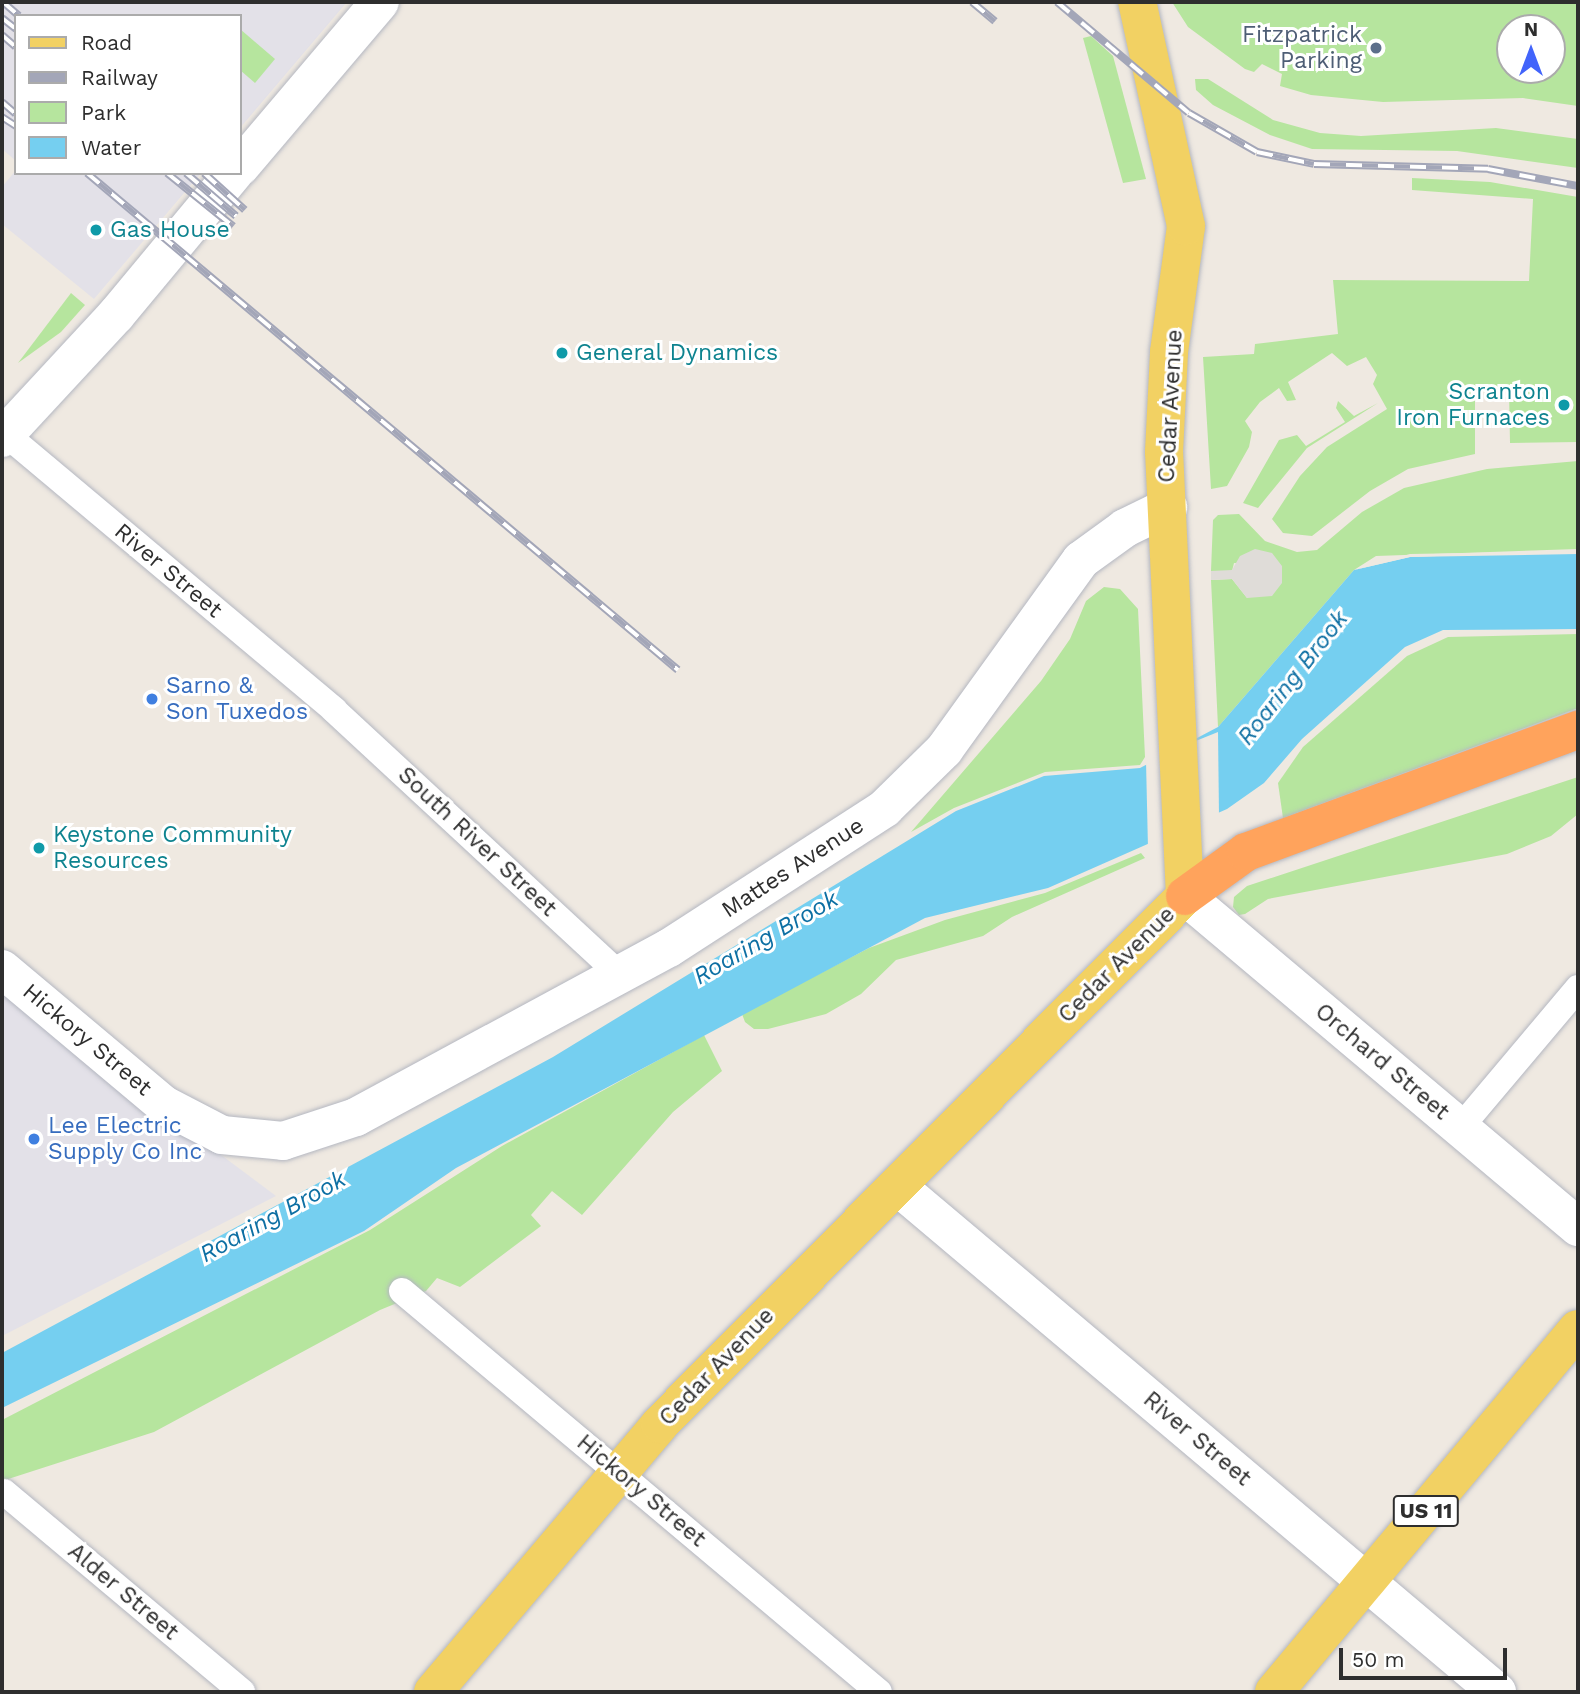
<!DOCTYPE html>
<html>
<head>
<meta charset="utf-8">
<style>
  body { margin:0 }
  #map { position:relative; width:1580px; height:1694px; overflow:hidden; background:#efe9e1; font-family:"Work Sans",sans-serif }
  div>[style] { position:absolute }
  .industrial>* { inset:0; background:#e3e1e8 }
  .green>* { inset:0; background:#b6e59e }
  .plaza>* { inset:0; background:#dfdcd8 }
  .water>* { inset:0; background:#75cff0 }
  .pier>* { inset:0; background:#efe9e1 }
  .roads { filter:drop-shadow(0 0 2px #b4b7c1) drop-shadow(0 0 2px #b4b7c1) }
  .street>* { height:26px; margin:-13px; padding:0 13px; transform-origin:13px; border-radius:13px; background:#fff }
  .secondary>* { height:38px; margin:-19px; padding:0 19px; transform-origin:19px; border-radius:19px; background:#fff }
  .primary>* { height:38px; margin:-19px; padding:0 19px; transform-origin:19px; border-radius:19px; background:#f2d163 }
  .highway>* { height:38px; margin:-19px; padding:0 19px; transform-origin:19px; border-radius:19px; background:#ffa35c }
  .rail>* { height:8px; margin-top:-4px; transform-origin:0; background:repeating-linear-gradient(90deg,#fff 0 16px,#a3a6b8 0 32px); box-sizing:border-box; border-block:2px solid #a3a6b8 }
  .dots>* { width:19px; height:19px; translate:-50% -50%; box-sizing:border-box; border:4px solid #fff; border-radius:50% }
  span { translate:-50% -50%; white-space:nowrap; text-align:center; line-height:1.15; -webkit-text-stroke:6px #fff; paint-order:stroke }
  .shield-label span { padding:2px 5px; background:#fff; border:2px solid; border-radius:5px; -webkit-text-stroke-width:0 }
  .shield-label { font-size:21px; color:#2e2e2e; font-weight:700 }
  .service-label { font-size:23px; color:#4e5e75 }
  .right { translate:-100% -50%; text-align:right }
  .culture-label { font-size:23px; color:#0d838f }
  .left { translate:0 -50%; text-align:left }
  .street-label { font-size:23px; color:#2e2e2e }
  .shop-label { font-size:23px; color:#366cbe }
  .water-label { font-size:24px; color:#0d6fa3; font-style:italic }
  .frame { position:absolute; inset:0; border:4px solid #2e2e2e; pointer-events:none }
  .legend { position:absolute; left:14px; top:14px; width:228px; height:161px; box-sizing:border-box; background:#fff; border:2px solid #ababab; margin:0; padding:9px 12px; list-style:none; font-size:21px; color:#2e2e2e }
  .legend li { display:flex; align-items:center; gap:14px; height:35px }
  .legend b { width:35px; border:2px solid #ababab }
  .north { position:absolute; left:1496px; top:14px; width:70px; height:70px; box-sizing:border-box; background:#fff; border:2px solid #ababab; border-radius:50%; rotate:0deg; font-size:19px; font-weight:700; line-height:28px; text-align:center; color:#2e2e2e }
  .north::after { content:''; display:block; margin:auto; width:24px; height:32px; background:#4264fb; clip-path:polygon(50% 0,100% 100%,50% 72%,0 100%) }
  .scale { position:absolute; left:1339px; top:1648px; width:168px; height:32px; box-sizing:border-box; border:4px solid #2e2e2e; border-top:0; padding-left:9px; font-size:21px; line-height:24px; white-space:nowrap; color:#2e2e2e; -webkit-text-stroke:5px #fff; paint-order:stroke }
</style>
</head>
<body>
<div id="map">
  <div class="industrial">
    <i style="clip-path:polygon(2px 2px,347px 2px,240px 128px,240px 16px,16px 16px,16px 161px,2px 149px)"></i>
    <i style="clip-path:polygon(16px 170px,16px 173px,201px 173px,94px 299px,2px 224px,2px 187px)"></i>
    <i style="clip-path:polygon(2px 991px,276px 1196px,2px 1336px)"></i>
  </div>
  <div class="green">
    <i style="clip-path:polygon(evenodd,1172px 2px,1578px 2px,1578px 106px,1523px 98px,1383px 102px,1311px 95px,1280px 86px,1282px 74px,1262px 64px,1254px 72px,1245px 69px,1188px 27px,1172px 2px,1510px 28px,1552px 28px,1552px 70px,1510px 70px,1510px 28px)"></i>
    <i style="clip-path:polygon(240px 29px,275px 59px,255px 83px,240px 70px)"></i>
    <i style="clip-path:polygon(1091px 36px,1113px 56px,1146px 179px,1123px 183px,1083px 38px)"></i>
    <i style="clip-path:polygon(1195px 79px,1208px 79px,1273px 120px,1320px 133px,1361px 136px,1496px 128px,1578px 139px,1578px 168px,1457px 151px,1312px 149px,1270px 135px,1213px 105px,1196px 90px)"></i>
    <i style="clip-path:polygon(1412px 178px,1490px 182px,1578px 197px,1578px 442px,1510px 443px,1509px 390px,1487px 390px,1475px 397px,1475px 454px,1408px 469px,1370px 491px,1312px 536px,1283px 533px,1272px 519px,1300px 476px,1327px 447px,1387px 409px,1373px 384px,1377px 375px,1366px 357px,1347px 366px,1332px 353px,1288px 382px,1296px 400px,1287px 401px,1279px 388px,1260px 402px,1245px 421px,1252px 432px,1249px 447px,1227px 486px,1211px 489px,1203px 357px,1254px 354px,1255px 344px,1338px 334px,1333px 280px,1529px 281px,1533px 199px,1412px 190px)"></i>
    <i style="clip-path:polygon(71px 293px,85px 305px,61px 332px,18px 363px)"></i>
    <i style="clip-path:polygon(1338px 401px,1354px 416px,1378px 403px,1307px 448px,1258px 508px,1243px 503px,1279px 440px,1297px 435px,1306px 446px,1345px 422px,1336px 408px)"></i>
    <i style="clip-path:polygon(1578px 461px,1578px 549px,1376px 556px,1354px 570px,1218px 727px,1211px 580px,1232px 579px,1247px 598px,1282px 566px,1234px 563px,1232px 571px,1211px 571px,1213px 520px,1218px 515px,1239px 514px,1265px 541px,1297px 552px,1317px 550px,1362px 512px,1404px 488px,1487px 469px)"></i>
    <i style="clip-path:polygon(1104px 587px,1120px 589px,1138px 609px,1145px 757px,1140px 765px,1045px 772px,954px 808px,911px 832px,1041px 681px,1070px 639px,1086px 601px)"></i>
    <i style="clip-path:polygon(1578px 634px,1578px 708px,1283px 818px,1278px 783px,1303px 747px,1407px 656px,1448px 637px)"></i>
    <i style="clip-path:polygon(1578px 777px,1578px 814px,1551px 836px,1507px 854px,1268px 899px,1245px 914px,1239px 915px,1233px 907px,1234px 897px,1247px 886px)"></i>
    <i style="clip-path:polygon(1141px 853px,1145px 858px,1012px 917px,983px 936px,896px 960px,861px 994px,826px 1014px,768px 1029px,754px 1029px,745px 1022px,742px 1014px,869px 948px,945px 920px,1045px 893px)"></i>
    <i style="clip-path:polygon(704px 1035px,722px 1071px,673px 1112px,582px 1215px,552px 1191px,531px 1215px,541px 1226px,460px 1287px,437px 1278px,426px 1291px,380px 1310px,154px 1432px,2px 1481px,2px 1420px,370px 1230px,502px 1146px)"></i>
  </div>
  <div class="plaza">
    <i style="clip-path:polygon(1255px 549px,1272px 553px,1282px 566px,1282px 583px,1272px 596px,1247px 598px,1232px 579px,1211px 580px,1211px 571px,1232px 570px,1240px 556px)"></i>
  </div>
  <div class="water">
    <i style="clip-path:polygon(1578px 554px,1578px 629px,1443px 630px,1405px 647px,1302px 739px,1264px 783px,1227px 809px,1048px 888px,925px 918px,456px 1168px,364px 1231px,2px 1408px,2px 1353px,553px 1057px,956px 811px,1044px 776px,1140px 768px,1218px 727px,1354px 570px,1410px 557px)"></i>
  </div>
  <div class="pier">
    <i style="clip-path:polygon(1578px 551px,1410px 557px,1354px 570px,1410px 554px)"></i>
    <i style="clip-path:polygon(1218px 732px,1219px 816px,1148px 848px,1146px 761px)"></i>
  </div>
  <div class="roads">
    <div class="street">
      <i style="left:2px;top:431px;width:434px;rotate:40deg"></i>
      <i style="left:334px;top:710px;width:388px;rotate:42.8deg"></i>
      <i style="left:1460px;top:1128px;width:183px;rotate:-49.9deg"></i>
      <i style="left:402px;top:1291px;width:623px;rotate:40.05deg"></i>
      <i style="left:4px;top:1492px;width:311px;rotate:40deg"></i>
    </div>
    <div class="secondary">
      <i style="left:240px;top:167px;width:216px;rotate:-49.7deg"></i>
      <i style="left:2px;top:438px;width:168px;rotate:-47.2deg"></i>
      <i style="left:116px;top:315px;width:185px;rotate:-50.3deg"></i>
      <i style="left:1185px;top:896px;width:514px;rotate:40.11deg"></i>
      <i style="left:2px;top:969px;width:212px;rotate:40deg"></i>
      <i style="left:164px;top:1105px;width:65px;rotate:27.3deg"></i>
      <i style="left:222px;top:1135px;width:61px;rotate:5.6deg"></i>
      <i style="left:283px;top:1141px;width:77px;rotate:-18.2deg"></i>
      <i style="left:356px;top:1117px;width:356px;rotate:-28.4deg"></i>
      <i style="left:669px;top:948px;width:257px;rotate:-32.9deg"></i>
      <i style="left:885px;top:808px;width:83px;rotate:-44.5deg"></i>
      <i style="left:944px;top:750px;width:234px;rotate:-54.2deg"></i>
      <i style="left:1081px;top:560px;width:54px;rotate:-36deg"></i>
      <i style="left:1125px;top:528px;width:48px;rotate:-26deg"></i>
      <i style="left:897px;top:1186px;width:785px;rotate:40.14deg"></i>
    </div>
    <div class="primary">
      <i style="left:433px;top:1692px;width:351px;rotate:-49.7deg"></i>
      <i style="left:660px;top:1424px;width:745px;rotate:-45.16deg"></i>
      <i style="left:1185px;top:896px;width:444px;rotate:-92.7deg"></i>
      <i style="left:1164px;top:452px;width:100px;rotate:-87.1deg"></i>
      <i style="left:1169px;top:352px;width:127px;rotate:-82.3deg"></i>
      <i style="left:1186px;top:226px;width:229px;rotate:-102.3deg"></i>
      <i style="left:1274px;top:1692px;width:473px;rotate:-50.1deg"></i>
    </div>
    <div class="highway">
      <i style="left:1185px;top:896px;width:75px;rotate:-35.8deg"></i>
      <i style="left:1246px;top:852px;width:354px;rotate:-20.2deg"></i>
    </div>
  </div>
  <div class="rail">
    <i style="left:3px;top:2px;width:21px;rotate:41deg"></i>
    <i style="left:972px;top:2px;width:30px;rotate:40deg"></i>
    <i style="left:1057px;top:2px;width:172px;rotate:40.1deg"></i>
    <i style="left:1189px;top:113px;width:78px;rotate:29.8deg"></i>
    <i style="left:1257px;top:152px;width:58px;rotate:11.9deg"></i>
    <i style="left:1314px;top:164px;width:174px;rotate:1.6deg"></i>
    <i style="left:1488px;top:169px;width:92px;rotate:10.7deg"></i>
    <i style="left:2px;top:18px;width:18px;rotate:38deg"></i>
    <i style="left:2px;top:35px;width:18px;rotate:41deg"></i>
    <i style="left:2px;top:102px;width:18px;rotate:41deg"></i>
    <i style="left:2px;top:117px;width:17px;rotate:33deg"></i>
    <i style="left:87px;top:173px;width:772px;rotate:40.06deg"></i>
    <i style="left:167px;top:173px;width:85px;rotate:38.8deg"></i>
    <i style="left:186px;top:173px;width:66px;rotate:40.7deg"></i>
    <i style="left:204px;top:173px;width:55px;rotate:42.1deg"></i>
  </div>
  <div class="dots">
    <i style="left:1376px;top:48px;background:#5c6f8a"></i>
    <i style="left:96px;top:230px;background:#0f9aa8"></i>
    <i style="left:562px;top:353px;background:#0f9aa8"></i>
    <i style="left:1564px;top:405px;background:#0f9aa8"></i>
    <i style="left:152px;top:699px;background:#3f7fe0"></i>
    <i style="left:39px;top:848px;background:#0f9aa8"></i>
    <i style="left:34px;top:1139px;background:#3f7fe0"></i>
  </div>
  <div class="shield-label">
    <span style="left:1426px;top:1511px">US 11</span>
  </div>
  <div class="service-label">
    <span class="right" style="left:1362px;top:48px">Fitzpatrick<br>Parking</span>
  </div>
  <div class="culture-label">
    <span class="left" style="left:110px;top:230px">Gas House</span>
    <span class="left" style="left:576px;top:353px">General Dynamics</span>
    <span class="right" style="left:1550px;top:405px">Scranton<br>Iron Furnaces</span>
    <span class="left" style="left:53px;top:848px">Keystone Community<br>Resources</span>
  </div>
  <div class="street-label">
    <span style="left:1171px;top:406px;rotate:-87deg">Cedar Avenue</span>
    <span style="left:168px;top:571px;rotate:40deg">River Street</span>
    <span style="left:477px;top:842px;rotate:43deg">South River Street</span>
    <span style="left:793px;top:868px;rotate:-33deg">Mattes Avenue</span>
    <span style="left:1117px;top:965px;rotate:-45deg">Cedar Avenue</span>
    <span style="left:87px;top:1040px;rotate:40deg">Hickory Street</span>
    <span style="left:1382px;top:1062px;rotate:40deg">Orchard Street</span>
    <span style="left:717px;top:1367px;rotate:-46deg">Cedar Avenue</span>
    <span style="left:1197px;top:1439px;rotate:40deg">River Street</span>
    <span style="left:641px;top:1491px;rotate:40deg">Hickory Street</span>
    <span style="left:123px;top:1592px;rotate:40deg">Alder Street</span>
  </div>
  <div class="shop-label">
    <span class="left" style="left:166px;top:699px">Sarno &amp;<br>Son Tuxedos</span>
    <span class="left" style="left:48px;top:1139px">Lee Electric<br>Supply Co Inc</span>
  </div>
  <div class="water-label">
    <span style="left:1293px;top:678px;rotate:-52deg">Roaring Brook</span>
    <span style="left:766px;top:938px;rotate:-30deg">Roaring Brook</span>
    <span style="left:273px;top:1217px;rotate:-29deg">Roaring Brook</span>
  </div>
  <div class="frame"></div>
  <ul class="legend">
  <li><b style="height:9px;background:#f2d163"></b>Road</li>
  <li><b style="height:9px;background:#a3a6b8"></b>Railway</li>
  <li><b style="height:19px;background:#b6e59e"></b>Park</li>
  <li><b style="height:19px;background:#75cff0"></b>Water</li>
  </ul>
  <div class="north">N</div>
  <div class="scale">50 m</div>
</div>
</body>
</html>
